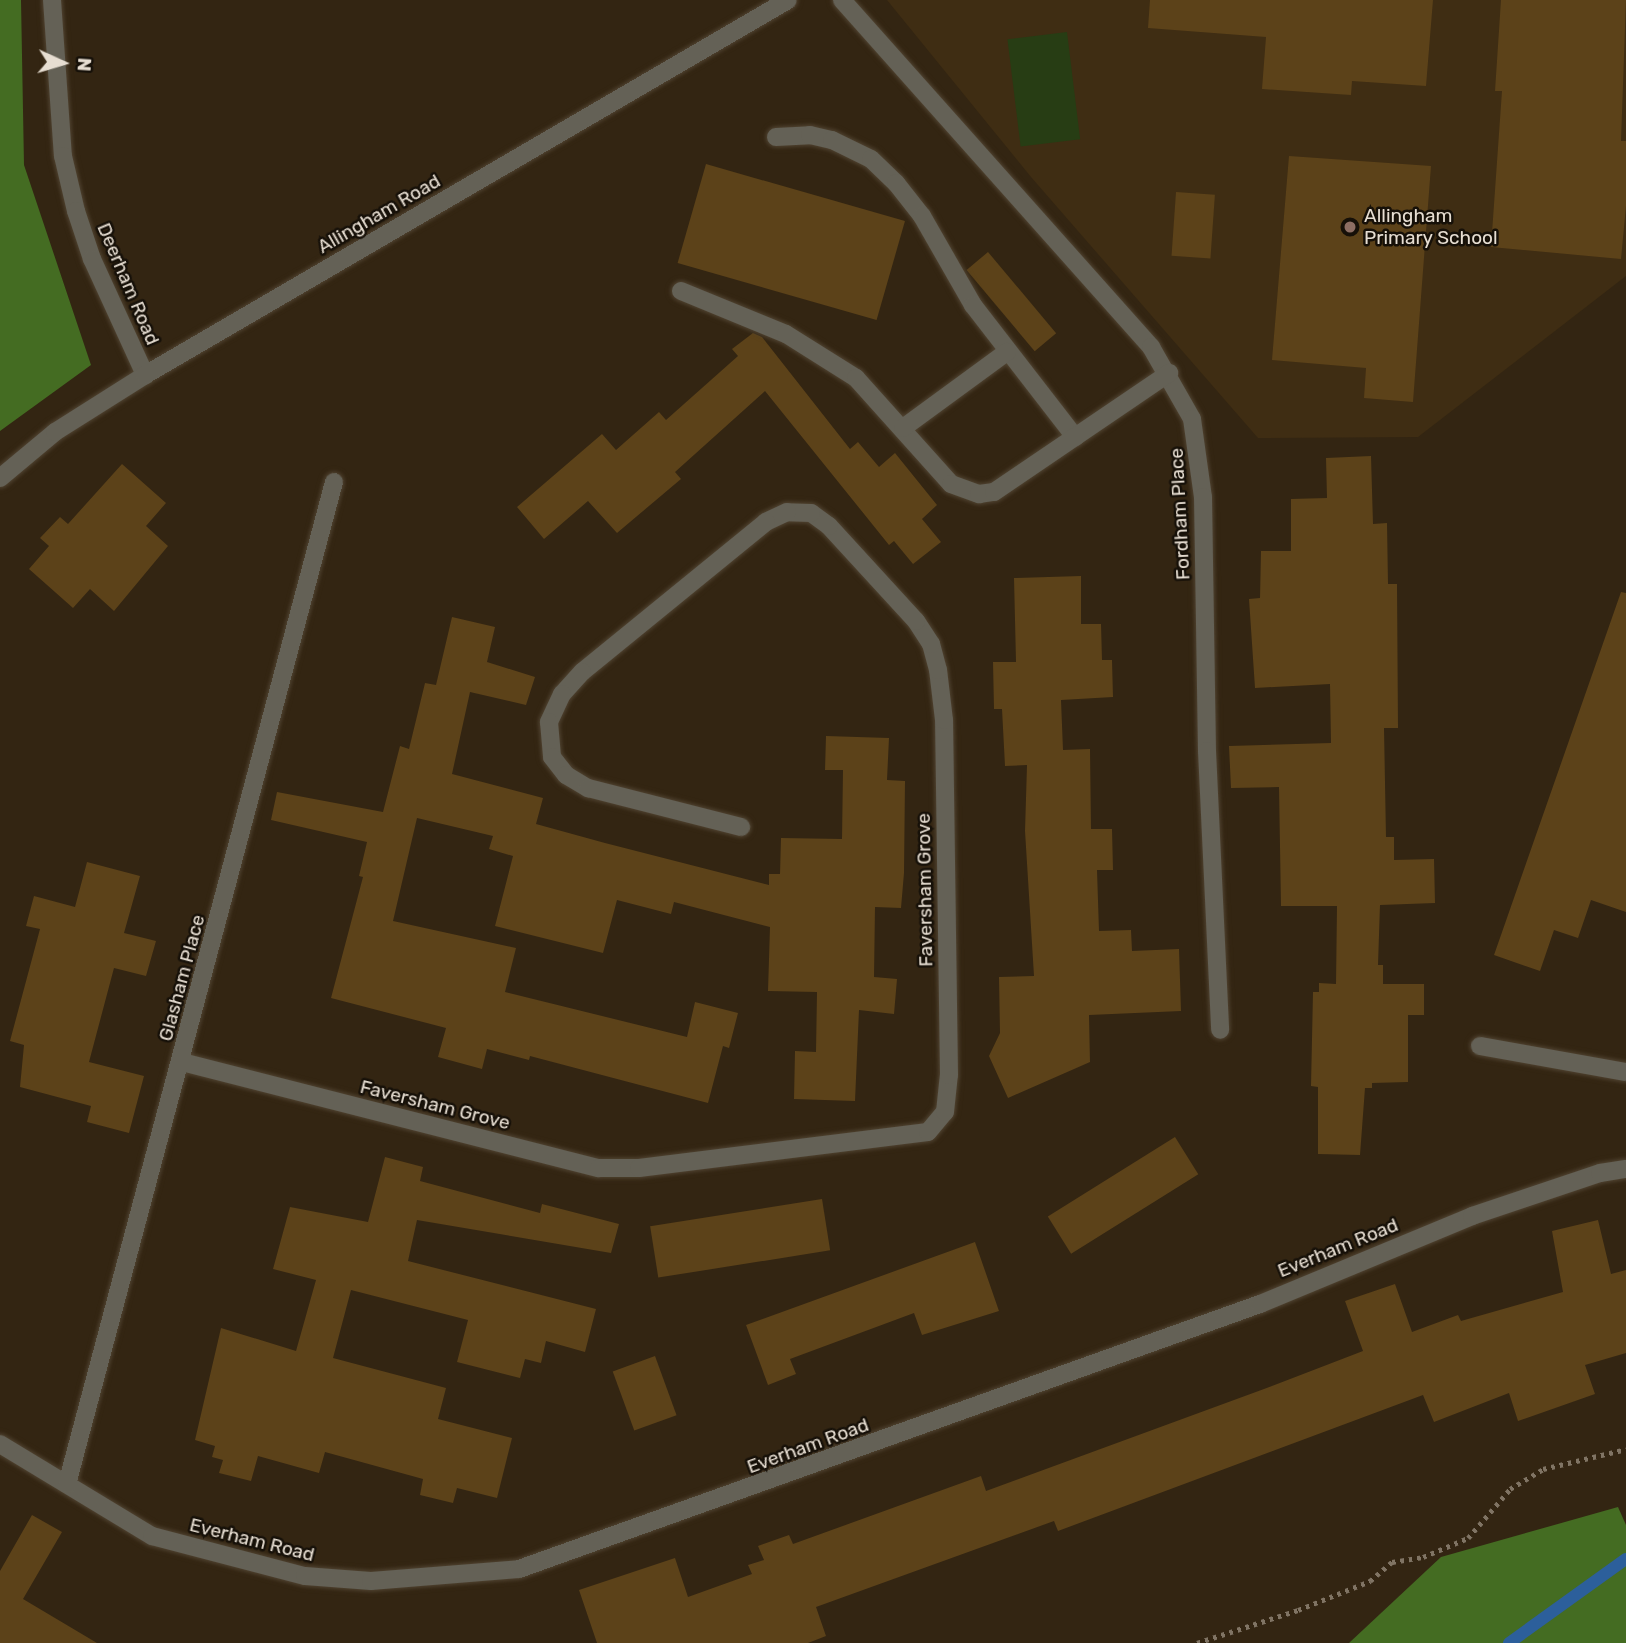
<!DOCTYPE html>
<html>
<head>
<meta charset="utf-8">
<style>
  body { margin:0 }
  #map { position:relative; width:1626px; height:1643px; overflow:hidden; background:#332512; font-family:Rubik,sans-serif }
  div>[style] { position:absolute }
  .built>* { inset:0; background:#3f2d13 }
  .green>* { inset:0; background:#273d14; transform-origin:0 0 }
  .forest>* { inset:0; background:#446c22 }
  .stream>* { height:12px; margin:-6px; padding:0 6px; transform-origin:6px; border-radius:6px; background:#2c5f9b }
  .building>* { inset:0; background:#5c4219; transform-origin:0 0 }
  .path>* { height:4.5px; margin-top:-2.25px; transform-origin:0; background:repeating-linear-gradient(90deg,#807464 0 3.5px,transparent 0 8.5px) }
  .roads { filter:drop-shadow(0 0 2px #504331) drop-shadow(0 0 2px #504331) }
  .minor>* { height:18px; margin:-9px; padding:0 9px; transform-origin:9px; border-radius:9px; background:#646156 }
  .dots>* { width:19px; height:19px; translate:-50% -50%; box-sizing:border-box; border:4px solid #161008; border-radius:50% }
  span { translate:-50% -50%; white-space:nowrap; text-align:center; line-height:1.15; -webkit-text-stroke:5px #161008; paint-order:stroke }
  .street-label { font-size:19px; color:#e7ded2 }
  .poi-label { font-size:19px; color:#e7ded2 }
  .left { translate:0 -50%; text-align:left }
  .north { position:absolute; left:28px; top:28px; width:70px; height:70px; -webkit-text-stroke:5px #161008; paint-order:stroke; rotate:94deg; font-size:19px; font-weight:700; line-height:28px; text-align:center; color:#e7ded2 }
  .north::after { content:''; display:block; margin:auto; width:24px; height:32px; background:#e7ded2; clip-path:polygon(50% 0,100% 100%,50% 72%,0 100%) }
</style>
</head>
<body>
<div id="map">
  <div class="built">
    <i style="clip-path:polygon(887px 0,1626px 0,1626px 276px,1418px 437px,1258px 438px,1031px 177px)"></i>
  </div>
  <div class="green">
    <i style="left:1067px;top:32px;width:108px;height:60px;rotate:83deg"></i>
  </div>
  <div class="forest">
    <i style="clip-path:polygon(0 0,21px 0,24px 165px,91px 365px,0 431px)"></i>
    <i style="clip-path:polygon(1618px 1507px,1626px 1525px,1626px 1643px,1349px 1643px,1441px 1557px)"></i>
  </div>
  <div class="stream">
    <i style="left:1509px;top:1643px;width:144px;rotate:-35.7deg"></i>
  </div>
  <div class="building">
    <i style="clip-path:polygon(1150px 0,1433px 0,1426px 86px,1352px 81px,1351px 95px,1262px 89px,1266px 37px,1148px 28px)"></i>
    <i style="clip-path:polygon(1501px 0,1626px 0,1621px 141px,1626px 141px,1626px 206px,1621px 259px,1491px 247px,1502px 91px,1495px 91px)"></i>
    <i style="clip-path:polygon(1289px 156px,1431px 166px,1413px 402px,1364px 398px,1366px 368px,1272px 360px)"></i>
    <i style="left:706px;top:164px;width:207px;height:103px;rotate:16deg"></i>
    <i style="left:1176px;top:192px;width:39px;height:64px;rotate:4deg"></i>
    <i style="left:988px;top:252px;width:106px;height:28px;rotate:50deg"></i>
    <i style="clip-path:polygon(753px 333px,762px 337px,850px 449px,858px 442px,879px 467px,895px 453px,937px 505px,922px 519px,941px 542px,913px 564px,894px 541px,889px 545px,765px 391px,675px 472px,681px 479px,617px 533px,588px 501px,544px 539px,517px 507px,602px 434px,616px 450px,659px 412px,666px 420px,738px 356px,732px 349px)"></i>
    <i style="clip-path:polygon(1371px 456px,1373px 524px,1387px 523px,1388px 584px,1397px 584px,1398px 728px,1384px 728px,1386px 837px,1394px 837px,1394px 860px,1434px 859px,1435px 903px,1380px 905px,1378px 965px,1383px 965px,1383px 984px,1424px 984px,1424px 1015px,1408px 1015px,1408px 1082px,1372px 1083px,1372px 1088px,1365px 1088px,1360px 1155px,1318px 1154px,1318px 1087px,1311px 1086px,1313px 992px,1319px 992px,1319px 983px,1336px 984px,1337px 906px,1281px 906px,1279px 787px,1231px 788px,1229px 746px,1331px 743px,1330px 684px,1255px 688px,1249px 599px,1260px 598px,1261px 551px,1291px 551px,1291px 499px,1327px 498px,1326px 458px)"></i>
    <i style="clip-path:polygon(122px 464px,166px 503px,146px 526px,168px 546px,114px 611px,90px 589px,73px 608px,29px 569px,49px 546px,40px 538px,60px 517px,68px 524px)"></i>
    <i style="clip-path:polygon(1081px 576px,1081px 624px,1101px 624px,1102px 660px,1112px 660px,1113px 697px,1061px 700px,1063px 750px,1090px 749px,1091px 829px,1112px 829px,1113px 870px,1097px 870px,1099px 931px,1131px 930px,1132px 951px,1179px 949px,1181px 1011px,1089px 1015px,1090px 1062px,1008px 1098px,989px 1056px,1000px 1033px,999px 977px,1034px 976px,1025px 831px,1027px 765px,1005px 766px,1002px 709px,994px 709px,993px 662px,1016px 662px,1014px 578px)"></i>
    <i style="clip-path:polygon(1621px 592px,1626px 593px,1626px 912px,1591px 900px,1578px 938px,1554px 930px,1540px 971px,1494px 955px)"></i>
    <i style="clip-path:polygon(452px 617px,495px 627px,487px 662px,535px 677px,526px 705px,470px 692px,452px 774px,543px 798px,536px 824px,605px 843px,769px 885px,769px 874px,780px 874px,781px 838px,842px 839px,843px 770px,825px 770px,826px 736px,889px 738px,887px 780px,905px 781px,904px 873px,901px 908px,875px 907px,874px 977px,897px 979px,894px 1014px,859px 1010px,855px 1101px,794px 1099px,795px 1051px,816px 1052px,817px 992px,768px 991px,770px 927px,674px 902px,671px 914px,617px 900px,603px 953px,495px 926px,513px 856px,489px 849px,493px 836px,417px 818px,393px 921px,516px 948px,505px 992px,687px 1037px,695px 1002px,738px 1013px,729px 1048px,723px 1046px,708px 1103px,530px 1056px,529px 1060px,487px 1049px,482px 1069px,438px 1057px,446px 1028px,331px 998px,363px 877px,359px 876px,367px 842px,271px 820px,277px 792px,383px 812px,400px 746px,409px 749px,425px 683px,436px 685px)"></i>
    <i style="clip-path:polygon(87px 862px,140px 876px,124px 933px,156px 941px,146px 976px,114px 968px,89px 1062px,144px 1076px,129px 1133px,87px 1122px,91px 1106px,20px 1087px,24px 1045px,10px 1041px,40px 929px,26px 926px,34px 896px,75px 907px)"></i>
    <i style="left:1175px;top:1137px;width:44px;height:150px;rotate:58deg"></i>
    <i style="clip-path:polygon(385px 1157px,423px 1167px,420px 1181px,540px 1213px,542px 1204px,619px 1224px,611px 1253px,417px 1220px,408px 1261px,596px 1309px,585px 1352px,546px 1341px,541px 1363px,525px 1359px,520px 1378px,457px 1362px,468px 1320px,351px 1290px,333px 1358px,446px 1388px,438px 1419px,512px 1438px,497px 1498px,457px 1488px,453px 1503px,420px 1495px,423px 1479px,325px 1452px,319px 1473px,258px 1456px,251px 1481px,219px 1473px,223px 1460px,212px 1457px,215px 1446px,195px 1440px,221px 1328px,296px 1351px,316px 1280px,273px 1269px,290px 1207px,368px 1222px)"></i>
    <i style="left:822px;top:1199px;width:52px;height:174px;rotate:81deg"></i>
    <i style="clip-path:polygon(1598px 1220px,1611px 1274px,1626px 1270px,1626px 1353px,1585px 1365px,1595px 1394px,1518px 1421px,1509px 1393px,1434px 1422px,1423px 1395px,1058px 1531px,1054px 1521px,816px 1607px,826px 1636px,808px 1643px,597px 1643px,579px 1590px,675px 1558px,688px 1597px,752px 1574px,748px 1565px,764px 1560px,758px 1546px,789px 1535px,793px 1544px,981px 1476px,986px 1491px,1264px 1389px,1363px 1351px,1345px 1301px,1395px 1284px,1412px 1332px,1458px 1315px,1461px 1321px,1563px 1292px,1552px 1231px)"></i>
    <i style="clip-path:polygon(975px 1242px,999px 1311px,922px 1335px,914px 1313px,790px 1359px,796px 1374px,768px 1385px,746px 1325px)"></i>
    <i style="left:655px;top:1356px;width:63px;height:45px;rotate:70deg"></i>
    <i style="clip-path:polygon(32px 1515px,62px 1532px,23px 1599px,97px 1643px,0 1643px,0 1571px)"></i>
  </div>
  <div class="path">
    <i style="left:1197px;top:1643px;width:106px;rotate:-18.1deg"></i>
    <i style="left:1298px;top:1610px;width:78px;rotate:-21.9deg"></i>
    <i style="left:1370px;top:1581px;width:29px;rotate:-41deg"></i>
    <i style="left:1392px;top:1562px;width:31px;rotate:-9deg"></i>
    <i style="left:1423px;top:1557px;width:49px;rotate:-22.9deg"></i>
    <i style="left:1468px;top:1538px;width:65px;rotate:-49.4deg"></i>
    <i style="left:1510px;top:1489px;width:39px;rotate:-31deg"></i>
    <i style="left:1543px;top:1469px;width:85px;rotate:-13.5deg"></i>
  </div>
  <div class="roads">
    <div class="minor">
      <i style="left:52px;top:0;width:156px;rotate:86deg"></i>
      <i style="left:63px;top:156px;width:57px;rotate:76.7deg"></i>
      <i style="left:76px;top:211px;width:51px;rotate:71.6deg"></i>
      <i style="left:92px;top:259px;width:128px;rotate:65.4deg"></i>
      <i style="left:842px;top:0;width:465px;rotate:48.3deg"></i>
      <i style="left:1151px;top:347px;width:83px;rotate:60.3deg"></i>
      <i style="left:1192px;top:419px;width:79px;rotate:82deg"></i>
      <i style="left:1203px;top:497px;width:254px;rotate:89.1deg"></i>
      <i style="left:1207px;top:751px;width:279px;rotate:87.3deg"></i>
      <i style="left:776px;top:137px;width:34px;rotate:-3deg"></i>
      <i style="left:810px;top:135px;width:23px;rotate:13deg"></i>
      <i style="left:832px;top:140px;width:43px;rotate:26deg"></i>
      <i style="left:871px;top:159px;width:35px;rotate:44deg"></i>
      <i style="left:896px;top:183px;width:42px;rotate:51.8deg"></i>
      <i style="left:922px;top:216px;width:103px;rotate:60.2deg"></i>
      <i style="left:973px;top:305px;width:167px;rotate:52.3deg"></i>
      <i style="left:681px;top:291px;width:113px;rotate:22.3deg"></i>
      <i style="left:786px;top:334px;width:83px;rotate:32.2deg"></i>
      <i style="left:856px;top:378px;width:142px;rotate:48.1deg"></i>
      <i style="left:951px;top:484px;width:30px;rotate:20deg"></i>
      <i style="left:979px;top:494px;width:15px;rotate:-8deg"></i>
      <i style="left:994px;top:492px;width:212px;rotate:-34.2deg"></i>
      <i style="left:903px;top:428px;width:129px;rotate:-36.2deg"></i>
      <i style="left:0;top:478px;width:72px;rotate:-39.9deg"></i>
      <i style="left:55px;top:432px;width:107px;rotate:-32.3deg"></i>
      <i style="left:145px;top:375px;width:744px;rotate:-30.25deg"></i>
      <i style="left:1480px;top:1046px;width:148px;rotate:10.1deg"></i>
      <i style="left:182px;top:1062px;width:430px;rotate:14.3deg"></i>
      <i style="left:599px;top:1168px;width:40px"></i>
      <i style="left:639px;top:1168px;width:291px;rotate:-7.1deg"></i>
      <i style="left:928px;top:1132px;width:26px;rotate:-50deg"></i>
      <i style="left:945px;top:1112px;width:37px;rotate:-84deg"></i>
      <i style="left:949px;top:1075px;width:355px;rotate:-90.8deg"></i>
      <i style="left:944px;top:720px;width:50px;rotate:-96.8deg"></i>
      <i style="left:938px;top:670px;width:27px;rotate:-105deg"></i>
      <i style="left:931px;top:644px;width:27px;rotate:-123deg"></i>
      <i style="left:916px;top:621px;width:129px;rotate:-132.5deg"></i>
      <i style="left:829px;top:526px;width:22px;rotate:-144deg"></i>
      <i style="left:811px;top:513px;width:24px;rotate:-178deg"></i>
      <i style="left:787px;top:512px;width:23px;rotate:155deg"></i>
      <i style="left:766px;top:522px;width:237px;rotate:140.8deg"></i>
      <i style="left:582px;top:672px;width:30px;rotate:132deg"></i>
      <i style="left:562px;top:694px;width:31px;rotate:115deg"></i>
      <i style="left:549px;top:722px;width:35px;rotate:85deg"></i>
      <i style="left:552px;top:757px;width:23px;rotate:52deg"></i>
      <i style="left:566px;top:775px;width:26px;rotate:31deg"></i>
      <i style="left:588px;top:788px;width:158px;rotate:14.3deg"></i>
      <i style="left:0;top:1444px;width:178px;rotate:31.2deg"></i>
      <i style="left:152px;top:1536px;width:158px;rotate:14.7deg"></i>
      <i style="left:305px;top:1576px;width:66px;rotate:4.3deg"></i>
      <i style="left:371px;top:1581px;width:148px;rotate:-4.6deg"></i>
      <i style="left:519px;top:1569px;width:787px;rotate:-19.68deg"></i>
      <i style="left:1260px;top:1304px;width:230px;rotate:-22.5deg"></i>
      <i style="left:1472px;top:1216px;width:135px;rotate:-18.6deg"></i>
      <i style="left:1600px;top:1173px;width:26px;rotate:-9deg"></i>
      <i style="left:67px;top:1484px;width:1037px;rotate:-75.08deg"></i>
    </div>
  </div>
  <div class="dots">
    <i style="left:1350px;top:227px;background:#8d6e63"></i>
  </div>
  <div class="street-label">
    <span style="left:379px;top:214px;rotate:-30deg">Allingham Road</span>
    <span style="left:128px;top:284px;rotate:67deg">Deerham Road</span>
    <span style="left:1180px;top:514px;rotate:-93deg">Fordham Place</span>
    <span style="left:925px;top:890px;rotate:-91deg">Faversham Grove</span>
    <span style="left:182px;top:978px;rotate:-75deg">Glasham Place</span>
    <span style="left:435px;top:1105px;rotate:14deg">Faversham Grove</span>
    <span style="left:1338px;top:1248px;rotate:-22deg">Everham Road</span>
    <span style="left:808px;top:1446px;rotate:-20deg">Everham Road</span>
    <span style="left:252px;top:1540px;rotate:14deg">Everham Road</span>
  </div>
  <div class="poi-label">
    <span class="left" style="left:1364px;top:227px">Allingham<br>Primary School</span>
  </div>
  <div class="north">N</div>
</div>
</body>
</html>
